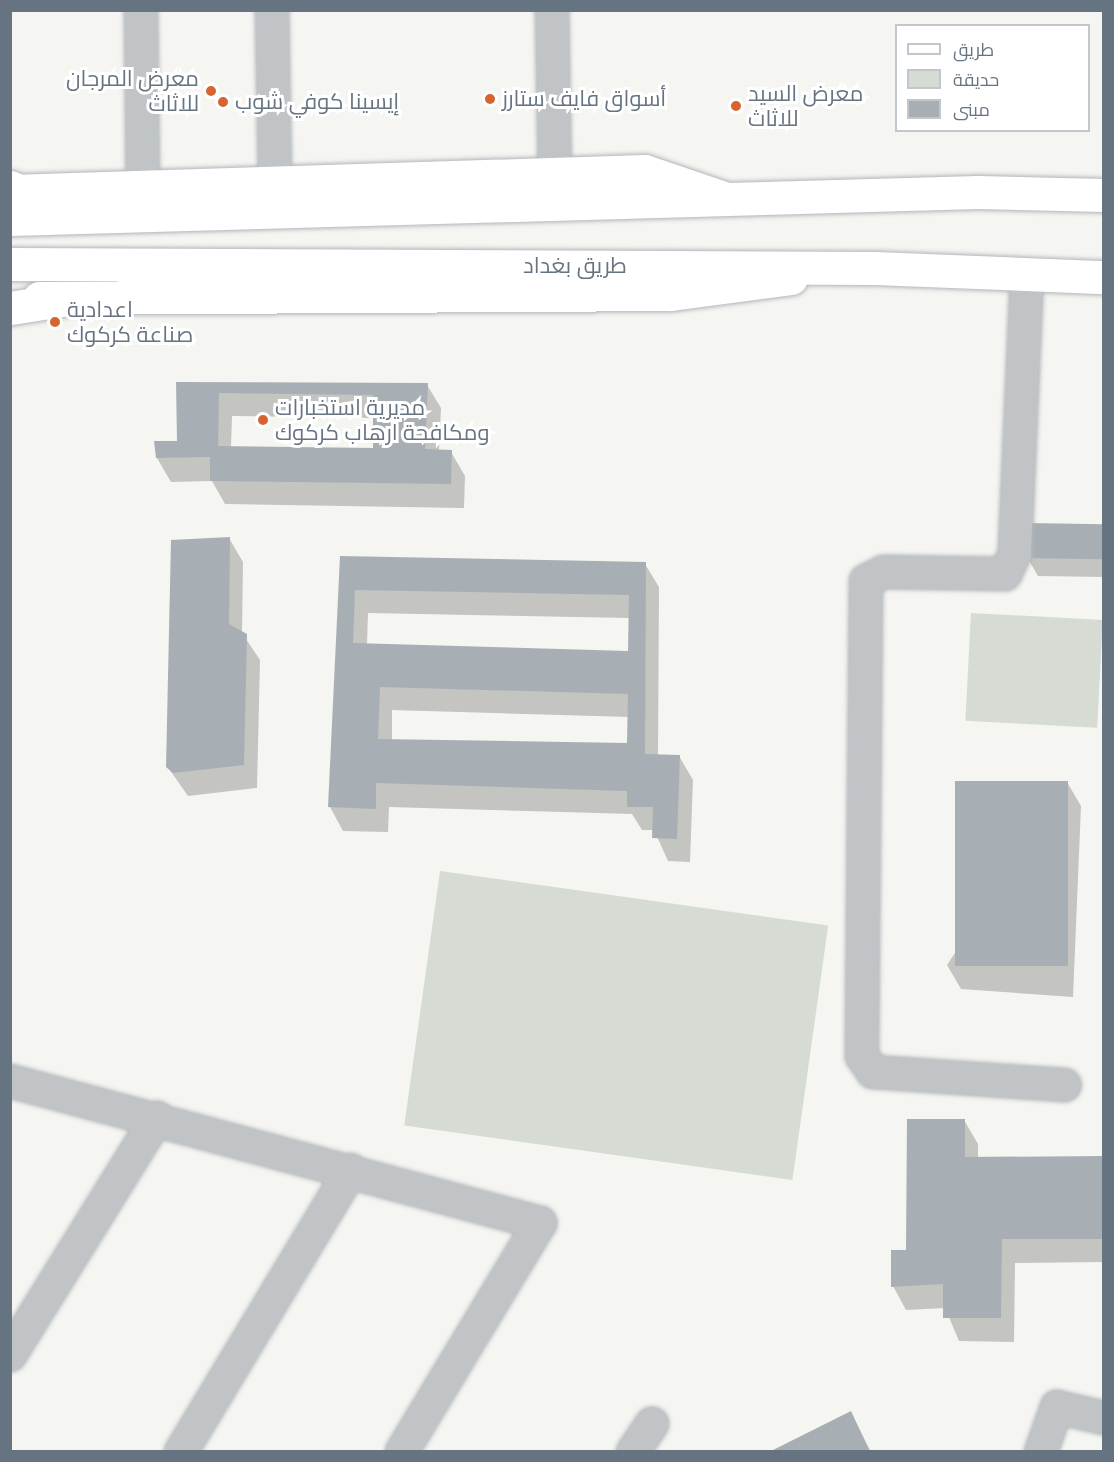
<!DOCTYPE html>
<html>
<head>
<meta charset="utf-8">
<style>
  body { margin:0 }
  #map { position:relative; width:1114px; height:1462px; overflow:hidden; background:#f5f5f2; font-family:Figtree,Cairo,sans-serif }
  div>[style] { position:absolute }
  .green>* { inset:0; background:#d6dcd3; transform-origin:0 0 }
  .shadow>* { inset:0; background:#0003 }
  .building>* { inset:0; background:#a8afb4; transform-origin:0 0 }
  .roads { filter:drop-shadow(0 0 2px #b3b7bb) drop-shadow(0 0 2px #b3b7bb) }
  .street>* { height:32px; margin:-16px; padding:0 16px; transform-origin:16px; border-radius:16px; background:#c0c4c7 }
  .secondary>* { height:33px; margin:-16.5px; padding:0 16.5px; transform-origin:16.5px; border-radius:16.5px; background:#fff }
  .primary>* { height:33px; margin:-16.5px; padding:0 16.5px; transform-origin:16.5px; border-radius:16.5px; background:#fff }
  .dots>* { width:16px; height:16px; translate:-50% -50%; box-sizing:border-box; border:3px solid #fff; border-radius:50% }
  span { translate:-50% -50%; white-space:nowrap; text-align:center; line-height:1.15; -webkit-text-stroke:6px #fff; paint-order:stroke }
  .poi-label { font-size:22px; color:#667381 }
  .right { translate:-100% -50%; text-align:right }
  .left { translate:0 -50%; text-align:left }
  .street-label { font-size:22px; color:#667381 }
  .frame { position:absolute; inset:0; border:12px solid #667381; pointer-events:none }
  .legend { position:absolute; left:895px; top:24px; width:195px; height:108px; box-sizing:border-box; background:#fff; border:2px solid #c2c7cd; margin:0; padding:8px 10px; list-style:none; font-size:18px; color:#667381 }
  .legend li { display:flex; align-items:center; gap:12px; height:30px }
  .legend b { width:30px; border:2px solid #c2c7cd }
</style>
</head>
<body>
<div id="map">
  <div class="green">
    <i style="left:971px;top:613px;width:132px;height:108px;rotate:3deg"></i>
    <i style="left:440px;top:871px;width:392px;height:257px;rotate:8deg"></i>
  </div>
  <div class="shadow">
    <i style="clip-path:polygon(evenodd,177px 384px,427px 385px,441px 408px,439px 451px,451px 452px,465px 476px,464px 508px,225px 504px,212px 481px,171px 482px,157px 458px,178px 442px,177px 384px,232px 416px,374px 418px,374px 449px,231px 447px,232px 416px)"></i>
    <i style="clip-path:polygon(1104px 525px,1104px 577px,1038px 576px,1027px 557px)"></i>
    <i style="clip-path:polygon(229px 538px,243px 562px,242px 633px,260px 660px,257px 788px,188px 796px,167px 766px)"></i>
    <i style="clip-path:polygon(evenodd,341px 557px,645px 564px,659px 587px,658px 756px,679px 756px,693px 780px,690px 862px,668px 861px,654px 830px,642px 830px,632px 814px,389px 807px,388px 832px,343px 831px,330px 807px,341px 557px,368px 613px,630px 618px,630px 653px,367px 645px,368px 613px,341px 557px,392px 710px,629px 717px,629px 744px,392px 741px,392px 710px)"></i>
    <i style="clip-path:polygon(1067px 782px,1081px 806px,1073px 997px,961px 989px,947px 965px)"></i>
    <i style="clip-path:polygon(964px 1120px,978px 1144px,978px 1159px,1104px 1157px,1104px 1262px,1015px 1263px,1014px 1342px,959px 1341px,945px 1308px,906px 1310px,893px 1286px)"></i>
    <i style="clip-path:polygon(851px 1413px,871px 1452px,772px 1452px)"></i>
  </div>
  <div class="building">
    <i style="clip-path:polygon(evenodd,176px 382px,428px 383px,425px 449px,452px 450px,451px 484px,210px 481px,210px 457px,156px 458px,154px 441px,177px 441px,176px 382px,219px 393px,373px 395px,373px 448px,218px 446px,219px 393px)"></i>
    <i style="left:1027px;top:523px;width:77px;height:35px;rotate:1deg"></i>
    <i style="clip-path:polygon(230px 537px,229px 624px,247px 634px,244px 765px,173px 773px,166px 767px,171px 540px)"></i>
    <i style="clip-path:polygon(evenodd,340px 556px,646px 562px,645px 754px,680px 755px,677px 839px,652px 838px,653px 807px,627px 807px,627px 791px,376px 783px,376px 809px,328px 807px,340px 556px,355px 590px,629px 595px,628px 651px,353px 643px,355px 590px,340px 556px,380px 687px,628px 694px,627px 743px,378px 739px,380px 687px)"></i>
    <i style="left:955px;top:781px;width:113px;height:185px"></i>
    <i style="clip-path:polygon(907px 1119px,965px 1119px,965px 1157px,1104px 1156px,1104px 1239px,1002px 1239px,1001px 1318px,943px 1318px,943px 1284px,891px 1287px,891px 1250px,906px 1250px)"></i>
    <i style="clip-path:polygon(851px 1411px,870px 1452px,769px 1452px)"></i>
  </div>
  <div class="roads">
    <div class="street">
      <i style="left:141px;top:10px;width:177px;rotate:89.4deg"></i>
      <i style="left:272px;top:10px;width:173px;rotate:89deg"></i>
      <i style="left:552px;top:10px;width:165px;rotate:89deg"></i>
      <i style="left:1027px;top:274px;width:279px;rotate:92.5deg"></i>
      <i style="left:1015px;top:553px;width:23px;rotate:115deg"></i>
      <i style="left:1005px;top:574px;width:121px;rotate:-179.1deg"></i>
      <i style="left:884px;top:572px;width:20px;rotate:153deg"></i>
      <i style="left:866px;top:581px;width:475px;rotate:90.5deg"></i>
      <i style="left:862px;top:1056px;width:19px;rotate:55deg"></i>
      <i style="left:873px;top:1072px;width:192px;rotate:3.9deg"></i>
      <i style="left:10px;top:1081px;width:549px;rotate:15deg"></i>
      <i style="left:540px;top:1223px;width:267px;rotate:121.1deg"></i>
      <i style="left:10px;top:1355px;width:279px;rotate:-58.2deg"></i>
      <i style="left:181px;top:1452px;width:329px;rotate:-58.9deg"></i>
      <i style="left:633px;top:1452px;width:34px;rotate:-56deg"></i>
      <i style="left:1041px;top:1452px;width:48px;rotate:-70.4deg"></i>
      <i style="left:1057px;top:1407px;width:48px;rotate:13.2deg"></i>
    </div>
    <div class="secondary">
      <i style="left:10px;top:191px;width:635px;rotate:-1.8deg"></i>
      <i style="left:645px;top:171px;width:83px;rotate:18.9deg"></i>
      <i style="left:39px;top:298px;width:631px;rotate:-0.36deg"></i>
      <i style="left:670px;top:294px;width:122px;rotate:-7.5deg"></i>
    </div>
    <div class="primary">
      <i style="left:10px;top:187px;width:8px;rotate:23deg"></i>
      <i style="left:10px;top:219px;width:968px;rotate:-1.6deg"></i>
      <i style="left:978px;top:192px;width:126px;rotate:1.4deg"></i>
      <i style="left:10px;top:264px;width:865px;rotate:0.26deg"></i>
      <i style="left:875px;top:268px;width:229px;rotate:2.3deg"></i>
      <i style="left:10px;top:308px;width:58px;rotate:-9deg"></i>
    </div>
  </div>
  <div class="dots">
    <i style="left:211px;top:91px;background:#d76430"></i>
    <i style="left:490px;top:99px;background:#d76430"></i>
    <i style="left:223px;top:102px;background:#d76430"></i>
    <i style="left:736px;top:106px;background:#d76430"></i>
    <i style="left:55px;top:322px;background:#d76430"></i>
    <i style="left:263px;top:420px;background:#d76430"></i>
  </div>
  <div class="poi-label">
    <span class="right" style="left:199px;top:91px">معرض المرجان<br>للاثاث</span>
    <span class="left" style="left:748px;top:106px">معرض السيد<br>للاثاث</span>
    <span class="left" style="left:502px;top:99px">أسواق فايف ستارز</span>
    <span class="left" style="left:235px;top:102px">إيسينا كوفي شوب</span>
    <span class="left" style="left:67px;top:322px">اعدادية<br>صناعة كركوك</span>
    <span class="left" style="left:275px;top:420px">مديرية استخبارات<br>ومكافحة ارهاب كركوك</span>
  </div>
  <div class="street-label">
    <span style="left:575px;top:266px">طريق بغداد</span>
  </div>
  <div class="frame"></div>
  <ul class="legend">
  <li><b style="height:8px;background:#fff"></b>طريق</li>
  <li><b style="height:16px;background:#d6dcd3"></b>حديقة</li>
  <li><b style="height:16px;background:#a8afb4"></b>مبنى</li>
  </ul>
</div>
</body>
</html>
